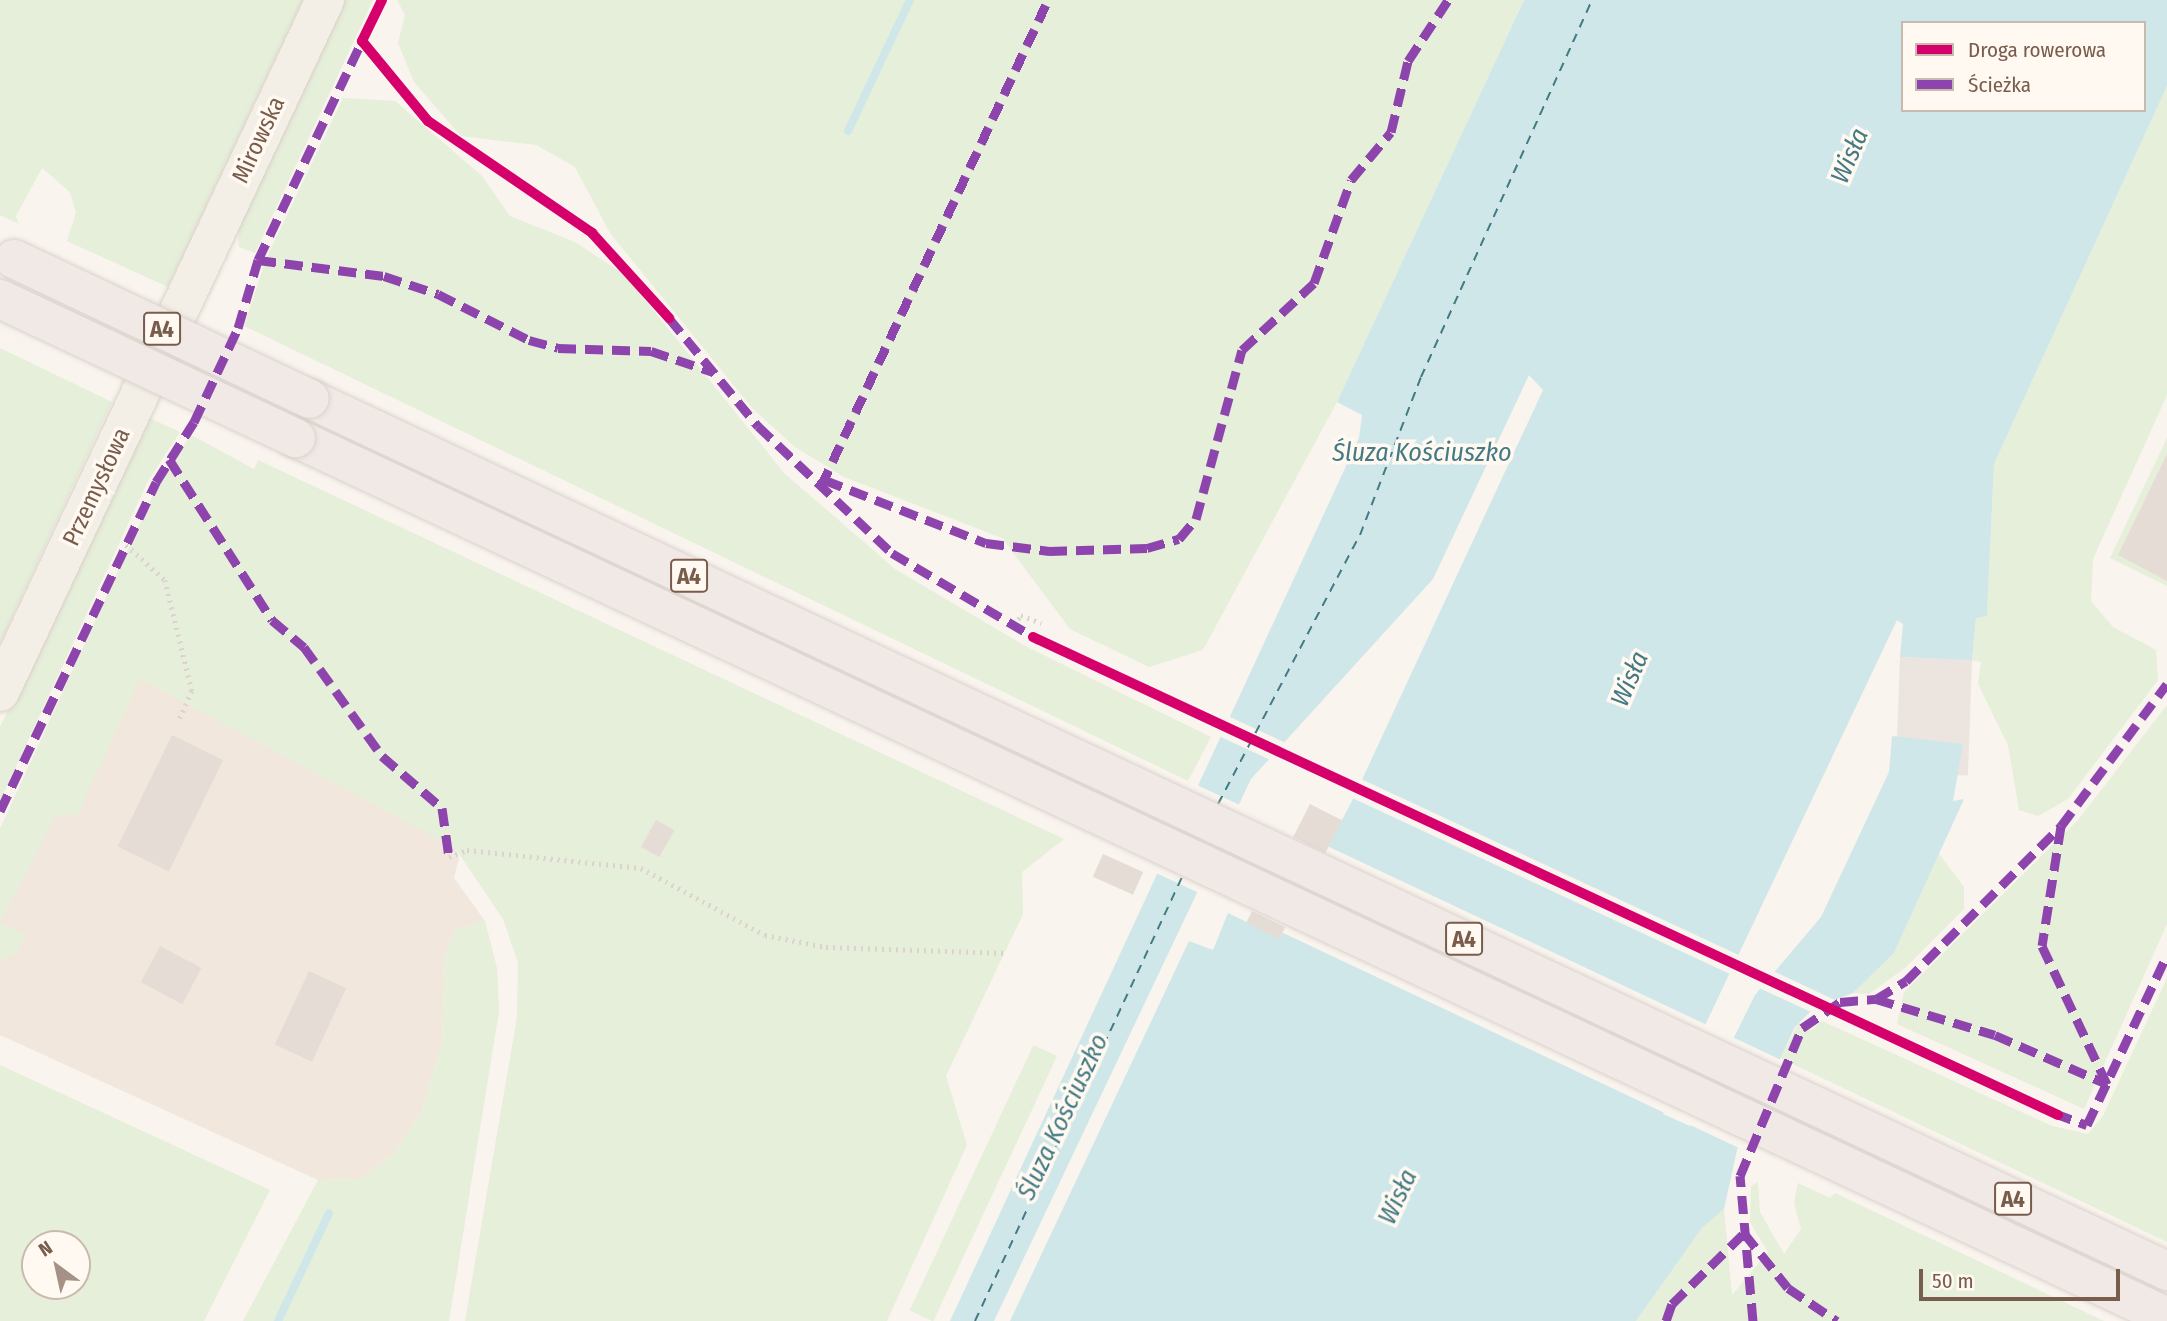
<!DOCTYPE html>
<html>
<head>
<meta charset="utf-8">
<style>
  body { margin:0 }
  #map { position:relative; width:2167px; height:1321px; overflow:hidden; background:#f9f4ee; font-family:"Fira Sans Condensed",sans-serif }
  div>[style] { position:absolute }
  .residential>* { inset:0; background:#f1e7dc }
  .industrial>* { inset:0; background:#ece4de; transform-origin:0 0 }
  .green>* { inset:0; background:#e6efd9; transform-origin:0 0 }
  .water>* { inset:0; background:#cfe7e9 }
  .pier>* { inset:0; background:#f9f4ee; transform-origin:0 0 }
  .stream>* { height:8px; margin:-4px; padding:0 4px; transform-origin:4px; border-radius:4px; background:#cfe7e9 }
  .ferry>* { height:2px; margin-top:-1px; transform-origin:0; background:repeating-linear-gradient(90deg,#437a84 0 9px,transparent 0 16px) }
  .building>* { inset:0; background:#e5ddd5; transform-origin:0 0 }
  .path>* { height:4.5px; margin-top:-2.25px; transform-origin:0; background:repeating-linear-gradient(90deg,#dbd3cf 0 2px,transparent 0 7px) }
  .roads { filter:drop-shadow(0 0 2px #dad1cb) drop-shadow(0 0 2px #dad1cb) }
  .major>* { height:38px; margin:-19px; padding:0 19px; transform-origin:19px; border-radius:19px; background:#f3eee6 }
  .highway>* { height:38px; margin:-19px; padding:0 19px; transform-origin:19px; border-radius:19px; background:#f1e9e6 }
  .bridges { filter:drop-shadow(0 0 2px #dad1cb) drop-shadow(0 0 2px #dad1cb) }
  .highway-bridge>* { height:38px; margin:-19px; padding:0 19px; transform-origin:19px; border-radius:19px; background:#f1e9e6 }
  .quiet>* { height:9px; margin-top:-4.5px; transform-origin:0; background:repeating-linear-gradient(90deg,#8e44ad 0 18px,transparent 0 27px) }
  .cycleway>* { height:10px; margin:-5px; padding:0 5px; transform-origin:5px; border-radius:5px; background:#d6006c }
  span { translate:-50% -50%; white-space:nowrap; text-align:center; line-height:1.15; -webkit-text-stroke:7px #fff9f1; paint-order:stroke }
  .shield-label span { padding:2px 5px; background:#fff9f1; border:2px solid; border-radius:5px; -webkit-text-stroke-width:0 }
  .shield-label { font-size:23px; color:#785c4c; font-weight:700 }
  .street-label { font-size:24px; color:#785c4c }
  .water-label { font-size:26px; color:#437a84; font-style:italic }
  .legend { position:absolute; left:1901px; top:21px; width:245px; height:91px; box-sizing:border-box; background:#fff9f1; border:2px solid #c9baaf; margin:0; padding:9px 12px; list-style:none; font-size:21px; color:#785c4c }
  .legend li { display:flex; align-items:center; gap:14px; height:35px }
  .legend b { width:35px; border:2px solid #c9baaf }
  .north { position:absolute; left:21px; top:1230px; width:70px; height:70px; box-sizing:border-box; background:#fff9f1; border:2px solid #c9baaf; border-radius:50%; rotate:327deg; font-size:19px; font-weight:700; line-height:28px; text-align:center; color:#785c4c }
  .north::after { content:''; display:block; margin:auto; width:24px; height:32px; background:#a59185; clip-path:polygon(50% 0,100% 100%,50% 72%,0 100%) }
  .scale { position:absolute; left:1919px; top:1269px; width:201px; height:32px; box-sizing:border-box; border:4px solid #785c4c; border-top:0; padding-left:9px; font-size:21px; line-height:24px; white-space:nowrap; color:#785c4c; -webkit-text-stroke:5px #fff9f1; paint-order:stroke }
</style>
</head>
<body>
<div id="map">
  <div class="residential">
    <i style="clip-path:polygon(131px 544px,442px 812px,459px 859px,454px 878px,485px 921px,455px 930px,445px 954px,442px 1043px,422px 1112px,396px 1151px,361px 1179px,318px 1180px,0 1035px,0 829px)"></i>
  </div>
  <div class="industrial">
    <i style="left:1900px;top:657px;width:72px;height:116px;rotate:2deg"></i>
  </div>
  <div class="green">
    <i style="clip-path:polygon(0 0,303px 0,168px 287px,67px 241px,76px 213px,70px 192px,42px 168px,16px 216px,19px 224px,0 215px)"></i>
    <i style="clip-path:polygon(342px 0,373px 0,255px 253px,239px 247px,237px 224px)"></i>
    <i style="clip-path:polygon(397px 0,1524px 0,1337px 402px,1203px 650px,1149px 667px,1070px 629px,1002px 538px,844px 477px,795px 447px,753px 409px,610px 233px,575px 167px,536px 145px,461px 136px,414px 82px,398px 43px,405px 15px)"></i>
    <i style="clip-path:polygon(2167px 86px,2167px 395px,2093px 559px,2091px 601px,2113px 627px,2156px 650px,2158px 680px,2068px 799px,2038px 816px,2019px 810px,2008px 745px,1978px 684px,1981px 662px,1972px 660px,1976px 617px,1987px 616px,1994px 464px)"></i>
    <i style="clip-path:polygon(343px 98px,395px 101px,482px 176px,510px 216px,575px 242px,625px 275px,784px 473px,895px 569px,1027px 647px,1211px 737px,1188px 781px,244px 326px,266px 259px)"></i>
    <i style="clip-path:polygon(0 348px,112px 402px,0 643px)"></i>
    <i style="clip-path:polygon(147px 417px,180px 432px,148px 481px,0 801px,0 727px)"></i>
    <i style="clip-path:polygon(191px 435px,254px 469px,258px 460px,1064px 839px,1022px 872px,1023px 914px,946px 1076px,967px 1145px,887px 1321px,465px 1321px,517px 1017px,518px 963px,503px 919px,455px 848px,140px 679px,77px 816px,57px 814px,0 922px,0 829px,158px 484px)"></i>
    <i style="clip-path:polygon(2167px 438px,2167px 586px,2110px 558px)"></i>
    <i style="clip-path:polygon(2167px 705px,2167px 924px,2084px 1109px,1897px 1024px,1904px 992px,2078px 820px)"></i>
    <i style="clip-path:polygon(1939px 854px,1964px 887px,1964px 909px,1905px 968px,1869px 994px,1853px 993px,1894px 953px)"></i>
    <i style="clip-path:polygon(485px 921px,497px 968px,499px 1011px,449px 1321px,243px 1321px,318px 1180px,361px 1179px,396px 1151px,422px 1112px,442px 1043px,445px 954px,455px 930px)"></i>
    <i style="clip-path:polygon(0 923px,26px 935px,15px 955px,0 960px)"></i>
    <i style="clip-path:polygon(2167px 978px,2167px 1242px,1780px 1058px,1799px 1023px,1812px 1030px,1822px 1021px,2052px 1126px,2088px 1134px,2103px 1116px)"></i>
    <i style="left:1057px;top:1056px;width:293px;height:26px;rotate:115deg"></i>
    <i style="clip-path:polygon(evenodd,0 1065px,270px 1190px,204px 1321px,0 1321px,0 1065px,35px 1244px,77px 1244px,77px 1286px,35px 1286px,35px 1244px)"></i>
    <i style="clip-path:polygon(1758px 1182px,1760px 1212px,1784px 1254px,1801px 1229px,1794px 1203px,1798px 1183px,1830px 1198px,1835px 1193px,2104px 1321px,1636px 1321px,1702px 1228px,1724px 1209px,1732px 1295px,1768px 1252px,1750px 1222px,1751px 1186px)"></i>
  </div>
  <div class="water">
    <i style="clip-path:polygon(evenodd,1524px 0,2167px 0,2167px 86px,1994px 464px,1987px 616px,1976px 618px,1972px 660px,1900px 657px,1903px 624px,1897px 620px,1663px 1114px,1690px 1126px,1755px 995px,1821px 917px,1889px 772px,1892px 736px,1963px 744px,1953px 801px,1964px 799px,1894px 953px,1853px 993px,1815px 1007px,1795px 1027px,1737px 1150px,1724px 1209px,1702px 1228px,1636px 1321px,1010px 1321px,1189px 941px,1213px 950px,1228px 913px,1280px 938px,1353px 799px,1543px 390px,1529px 375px,1433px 579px,1251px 779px,994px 1321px,950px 1321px,1359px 438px,1362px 415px,1337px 402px,1524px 0,1903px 23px,2144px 23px,2144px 110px,1903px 110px,1903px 23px)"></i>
  </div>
  <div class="pier">
    <i style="left:1228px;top:716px;width:65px;height:22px;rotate:25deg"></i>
    <i style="left:1359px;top:778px;width:419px;height:21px;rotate:25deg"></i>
    <i style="left:1197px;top:785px;width:50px;height:97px;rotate:25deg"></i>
    <i style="clip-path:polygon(1325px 845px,1707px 1025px,1668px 1112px,1688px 1122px,1730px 1036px,1783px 1061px,1741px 1149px,1279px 931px)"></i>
    <i style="clip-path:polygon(1771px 970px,1837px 1001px,1813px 1013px,1757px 987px)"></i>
  </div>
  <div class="stream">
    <i style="left:848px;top:131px;width:145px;rotate:-64.7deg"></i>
    <i style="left:278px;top:1321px;width:119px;rotate:-64.7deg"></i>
  </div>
  <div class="ferry">
    <i style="left:1218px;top:804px;width:304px;rotate:-62.2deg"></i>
    <i style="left:1360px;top:535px;width:169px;rotate:-68.9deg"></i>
    <i style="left:1421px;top:377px;width:414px;rotate:-65.6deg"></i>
    <i style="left:975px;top:1321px;width:492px;rotate:-65deg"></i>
  </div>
  <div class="building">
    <i style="clip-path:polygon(2167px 454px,2167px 581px,2118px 555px)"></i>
    <i style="left:172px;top:735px;width:57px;height:124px;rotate:26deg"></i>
    <i style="left:1310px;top:804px;width:36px;height:37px;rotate:27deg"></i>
    <i style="left:656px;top:820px;width:21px;height:31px;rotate:29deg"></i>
    <i style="left:1103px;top:854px;width:44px;height:25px;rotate:24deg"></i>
    <i style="left:1252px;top:911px;width:37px;height:13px;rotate:26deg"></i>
    <i style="left:160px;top:946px;width:47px;height:41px;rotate:28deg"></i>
    <i style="left:309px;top:971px;width:41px;height:81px;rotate:25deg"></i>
  </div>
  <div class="path">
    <i style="left:126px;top:545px;width:52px;rotate:41.9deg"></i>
    <i style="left:165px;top:580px;width:114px;rotate:76.3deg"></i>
    <i style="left:192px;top:691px;width:30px;rotate:114deg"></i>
    <i style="left:1014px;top:625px;width:12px;rotate:-55deg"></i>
    <i style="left:1021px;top:615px;width:22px;rotate:22deg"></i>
    <i style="left:449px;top:857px;width:19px;rotate:-21deg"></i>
    <i style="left:467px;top:850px;width:175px;rotate:5.9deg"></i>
    <i style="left:641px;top:868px;width:141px;rotate:28.4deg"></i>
    <i style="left:765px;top:935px;width:62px;rotate:11.1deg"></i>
    <i style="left:826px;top:947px;width:181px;rotate:1.9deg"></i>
  </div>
  <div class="roads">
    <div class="major">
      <i style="left:0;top:692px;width:765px;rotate:-64.84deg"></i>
    </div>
    <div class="highway">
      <i style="left:310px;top:399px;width:2052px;rotate:25.15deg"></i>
      <i style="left:296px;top:438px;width:2067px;rotate:25.16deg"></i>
    </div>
  </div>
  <div class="bridges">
    <div class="highway-bridge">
      <i style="left:14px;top:259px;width:327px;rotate:25.3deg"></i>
      <i style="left:0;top:299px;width:327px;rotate:25.2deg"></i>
    </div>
  </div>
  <div class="quiet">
    <i style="left:258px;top:260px;width:127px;rotate:7.2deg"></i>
    <i style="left:384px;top:276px;width:57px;rotate:18.4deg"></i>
    <i style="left:438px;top:294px;width:102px;rotate:26.8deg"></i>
    <i style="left:529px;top:340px;width:30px;rotate:15deg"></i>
    <i style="left:558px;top:348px;width:93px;rotate:1.8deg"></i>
    <i style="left:651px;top:351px;width:65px;rotate:18.7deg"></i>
    <i style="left:669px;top:318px;width:140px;rotate:50.5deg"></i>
    <i style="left:758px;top:426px;width:185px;rotate:43.5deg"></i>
    <i style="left:892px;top:553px;width:171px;rotate:30.6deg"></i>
    <i style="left:169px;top:459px;width:191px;rotate:57.4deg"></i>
    <i style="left:272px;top:620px;width:42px;rotate:40.2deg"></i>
    <i style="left:304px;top:647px;width:134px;rotate:54.4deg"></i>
    <i style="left:382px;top:756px;width:79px;rotate:40.9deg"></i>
    <i style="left:442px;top:808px;width:49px;rotate:81.9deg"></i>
    <i style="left:825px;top:480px;width:173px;rotate:21.4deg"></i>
    <i style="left:986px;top:543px;width:64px;rotate:7.2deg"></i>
    <i style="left:1049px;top:551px;width:98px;rotate:-1.8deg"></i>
    <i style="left:1147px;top:548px;width:33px;rotate:-16deg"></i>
    <i style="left:1179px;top:539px;width:26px;rotate:-50deg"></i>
    <i style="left:1196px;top:519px;width:175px;rotate:-74.8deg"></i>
    <i style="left:1242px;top:350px;width:98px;rotate:-42.9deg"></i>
    <i style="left:1314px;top:283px;width:109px;rotate:-70.2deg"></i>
    <i style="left:1351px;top:180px;width:62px;rotate:-50.2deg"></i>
    <i style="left:1391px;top:132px;width:73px;rotate:-76.5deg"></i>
    <i style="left:1408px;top:61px;width:73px;rotate:-56.7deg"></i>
    <i style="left:821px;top:486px;width:536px;rotate:-64.96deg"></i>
    <i style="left:0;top:811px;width:364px;rotate:-64.6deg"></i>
    <i style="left:156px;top:482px;width:71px;rotate:-57.7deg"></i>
    <i style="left:194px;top:422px;width:104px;rotate:-64.9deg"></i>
    <i style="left:238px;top:328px;width:71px;rotate:-73.6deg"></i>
    <i style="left:258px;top:260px;width:242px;rotate:-64.6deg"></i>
    <i style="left:2061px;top:826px;width:121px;rotate:99deg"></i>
    <i style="left:2042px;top:946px;width:153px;rotate:64.8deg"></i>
    <i style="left:1876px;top:999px;width:35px;rotate:-31deg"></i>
    <i style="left:1906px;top:981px;width:219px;rotate:-45deg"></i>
    <i style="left:2061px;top:826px;width:177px;rotate:-53.3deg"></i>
    <i style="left:2054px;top:1113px;width:35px;rotate:20deg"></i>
    <i style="left:2087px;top:1125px;width:188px;rotate:-64.8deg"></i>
    <i style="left:1666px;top:1321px;width:18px;rotate:-71deg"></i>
    <i style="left:1672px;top:1304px;width:101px;rotate:-44.6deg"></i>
    <i style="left:1744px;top:1233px;width:70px;rotate:51.3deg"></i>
    <i style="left:1788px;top:1288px;width:59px;rotate:34deg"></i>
    <i style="left:1753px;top:1321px;width:146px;rotate:-95.1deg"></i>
    <i style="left:1740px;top:1176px;width:160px;rotate:-67.3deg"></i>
    <i style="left:1802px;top:1028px;width:46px;rotate:-34.4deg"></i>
    <i style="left:1840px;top:1002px;width:36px;rotate:-5deg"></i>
    <i style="left:1876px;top:999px;width:124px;rotate:16.8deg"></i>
    <i style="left:1995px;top:1035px;width:122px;rotate:23.6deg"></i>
  </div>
  <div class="cycleway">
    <i style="left:382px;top:0;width:46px;rotate:116deg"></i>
    <i style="left:362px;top:41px;width:104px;rotate:50.5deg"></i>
    <i style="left:428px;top:121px;width:199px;rotate:34.3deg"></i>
    <i style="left:592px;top:233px;width:115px;rotate:47.8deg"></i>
    <i style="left:1033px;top:637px;width:1131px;rotate:25deg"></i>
  </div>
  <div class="shield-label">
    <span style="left:162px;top:329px">A4</span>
    <span style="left:689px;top:576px">A4</span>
    <span style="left:1464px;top:939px">A4</span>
    <span style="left:2013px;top:1199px">A4</span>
  </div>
  <div class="street-label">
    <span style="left:259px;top:140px;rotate:-65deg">Mirowska</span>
    <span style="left:97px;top:487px;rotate:-65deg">Przemysłowa</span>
  </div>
  <div class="water-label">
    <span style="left:1850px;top:156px;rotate:-67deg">Wisła</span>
    <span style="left:1422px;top:453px">Śluza Kościuszko</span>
    <span style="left:1630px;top:679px;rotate:-67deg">Wisła</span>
    <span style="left:1063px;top:1117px;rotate:-65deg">Śluza Kościuszko</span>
    <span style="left:1398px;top:1197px;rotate:-65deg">Wisła</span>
  </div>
  <ul class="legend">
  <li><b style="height:9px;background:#d6006c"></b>Droga rowerowa</li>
  <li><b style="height:9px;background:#8e44ad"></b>Ścieżka</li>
  </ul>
  <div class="north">N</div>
  <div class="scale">50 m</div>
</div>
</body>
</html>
